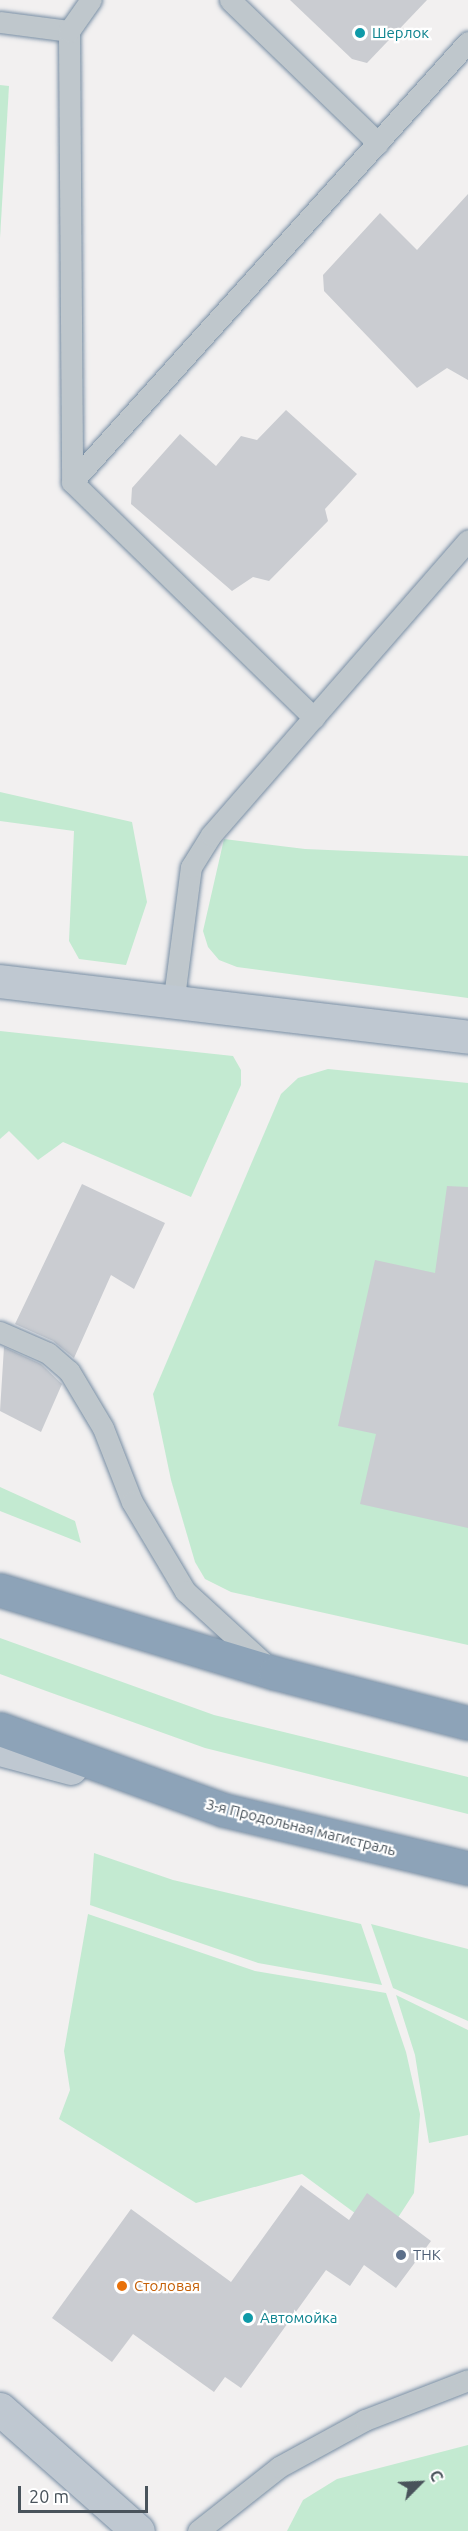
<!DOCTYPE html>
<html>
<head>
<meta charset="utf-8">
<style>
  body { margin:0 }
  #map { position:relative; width:468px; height:2531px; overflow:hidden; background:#f2f0f0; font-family:Ubuntu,sans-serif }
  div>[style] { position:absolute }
  .green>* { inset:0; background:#c3ead1 }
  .building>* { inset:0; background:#caccd1 }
  .roads { filter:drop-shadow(0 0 2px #788ea4) drop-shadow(0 0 2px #788ea4) }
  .lane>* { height:21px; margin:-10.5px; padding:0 10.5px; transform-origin:10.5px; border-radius:10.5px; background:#bfc7cc }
  .secondary>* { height:33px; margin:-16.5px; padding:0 16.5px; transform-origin:16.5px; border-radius:16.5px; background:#bfc8d1 }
  .highway>* { height:33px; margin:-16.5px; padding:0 16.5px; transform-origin:16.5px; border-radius:16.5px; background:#8da3b8 }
  .dots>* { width:16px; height:16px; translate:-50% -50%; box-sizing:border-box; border:3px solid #fff; border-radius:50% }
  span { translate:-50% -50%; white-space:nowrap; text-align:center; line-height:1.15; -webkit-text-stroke:4.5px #fff; paint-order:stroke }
  .culture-label { font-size:15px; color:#0d838f }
  .left { translate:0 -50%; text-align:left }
  .street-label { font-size:15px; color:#49535b }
  .service-label { font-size:15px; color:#4e5e75 }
  .food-label { font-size:15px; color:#c56008 }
  .north { position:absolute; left:390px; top:2453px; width:60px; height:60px; -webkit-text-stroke:4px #fff; paint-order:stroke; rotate:66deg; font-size:16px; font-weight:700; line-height:24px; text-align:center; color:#49535b }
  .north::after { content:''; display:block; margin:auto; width:21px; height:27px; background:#49535b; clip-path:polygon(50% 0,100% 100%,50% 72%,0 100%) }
  .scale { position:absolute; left:18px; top:2486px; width:130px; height:27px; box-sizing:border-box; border:3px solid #49535b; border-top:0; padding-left:8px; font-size:18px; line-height:21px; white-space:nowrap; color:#49535b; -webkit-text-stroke:4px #fff; paint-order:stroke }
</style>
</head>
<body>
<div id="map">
  <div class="green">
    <i style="clip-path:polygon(0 85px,9px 86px,0 238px)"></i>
    <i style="clip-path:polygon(0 792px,132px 822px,147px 902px,126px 965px,79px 959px,69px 941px,74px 831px,0 821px)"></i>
    <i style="clip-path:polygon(224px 839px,305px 849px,468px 856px,468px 998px,237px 967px,219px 960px,208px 947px,203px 931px)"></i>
    <i style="clip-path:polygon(0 1031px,233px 1056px,241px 1070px,241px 1085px,191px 1197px,63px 1142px,38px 1160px,9px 1131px,0 1139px)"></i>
    <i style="clip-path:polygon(328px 1069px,468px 1083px,468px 1645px,231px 1592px,205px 1579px,195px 1562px,171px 1480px,153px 1394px,281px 1094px,298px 1078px)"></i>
    <i style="clip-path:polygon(0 1487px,75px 1521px,81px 1543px,0 1511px)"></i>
    <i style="clip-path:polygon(0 1638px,214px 1715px,468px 1777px,468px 1814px,205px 1748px,49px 1692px,0 1674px)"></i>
    <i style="clip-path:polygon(94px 1853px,173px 1880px,361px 1924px,382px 1985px,258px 1963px,90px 1905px)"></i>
    <i style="clip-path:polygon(88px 1914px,255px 1971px,386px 1993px,406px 2052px,420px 2114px,414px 2193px,386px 2236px,302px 2174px,196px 2203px,59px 2119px,70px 2090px,64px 2051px)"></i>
    <i style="clip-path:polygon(371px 1924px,468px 1949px,468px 2021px,393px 1988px)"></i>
    <i style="clip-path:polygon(396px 1995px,468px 2030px,468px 2135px,429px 2143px,415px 2055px)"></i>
    <i style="clip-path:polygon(468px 2445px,468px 2531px,287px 2531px,303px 2500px,337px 2479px)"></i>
  </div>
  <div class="building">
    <i style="clip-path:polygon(290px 0,427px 0,367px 63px,352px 59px)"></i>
    <i style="clip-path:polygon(468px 194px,468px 380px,447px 368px,417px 388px,324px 291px,323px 275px,380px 213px,417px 250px)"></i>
    <i style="clip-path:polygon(286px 410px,357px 474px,325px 509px,328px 521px,269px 581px,253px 577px,232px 591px,131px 504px,132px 488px,180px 434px,216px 466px,241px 436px,257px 440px)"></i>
    <i style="clip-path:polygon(82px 1184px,165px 1223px,134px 1289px,111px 1275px,74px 1358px,53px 1341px,15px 1324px)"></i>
    <i style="clip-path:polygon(447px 1186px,468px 1187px,468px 1528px,360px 1504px,376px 1434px,338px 1426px,375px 1260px,435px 1273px)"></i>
    <i style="clip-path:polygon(4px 1347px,41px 1364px,62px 1384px,41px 1432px,0 1411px)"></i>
    <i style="clip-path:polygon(301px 2185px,349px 2220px,367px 2193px,431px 2241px,396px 2288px,364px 2265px,350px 2286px,326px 2270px,241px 2388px,225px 2377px,214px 2392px,133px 2334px,112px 2362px,52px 2318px,131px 2209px,231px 2282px)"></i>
  </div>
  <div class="roads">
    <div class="lane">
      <i style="left:230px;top:0;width:206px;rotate:44deg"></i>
      <i style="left:0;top:22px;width:70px;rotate:7.4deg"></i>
      <i style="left:69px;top:31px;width:451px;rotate:89.6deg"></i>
      <i style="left:69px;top:31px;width:38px;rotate:-55deg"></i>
      <i style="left:314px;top:718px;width:338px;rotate:-135.7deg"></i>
      <i style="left:72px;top:482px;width:592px;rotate:-48.01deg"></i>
      <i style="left:173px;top:1005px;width:139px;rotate:-82.6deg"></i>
      <i style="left:191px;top:867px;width:38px;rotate:-58deg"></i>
      <i style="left:211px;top:835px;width:391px;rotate:-48.9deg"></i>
      <i style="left:0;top:1332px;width:52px;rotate:23.6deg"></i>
      <i style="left:48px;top:1353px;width:28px;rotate:41deg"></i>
      <i style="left:69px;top:1371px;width:66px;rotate:59.2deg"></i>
      <i style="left:103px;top:1428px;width:79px;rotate:68.6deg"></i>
      <i style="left:132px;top:1502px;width:104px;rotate:59.2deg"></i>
      <i style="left:185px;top:1591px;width:113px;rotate:42.5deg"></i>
      <i style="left:198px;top:2531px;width:103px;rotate:-38.3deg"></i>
      <i style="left:279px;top:2467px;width:98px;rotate:-28.7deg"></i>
      <i style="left:365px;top:2420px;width:110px;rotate:-21.2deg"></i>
    </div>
    <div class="secondary">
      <i style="left:0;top:981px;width:471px;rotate:6.8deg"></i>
      <i style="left:0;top:1749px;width:73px;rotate:15deg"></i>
      <i style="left:0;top:2409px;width:184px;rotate:41.5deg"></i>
    </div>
    <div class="highway">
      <i style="left:0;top:1590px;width:287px;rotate:16.8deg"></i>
      <i style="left:275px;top:1673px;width:199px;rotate:14.5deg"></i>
      <i style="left:0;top:1729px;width:238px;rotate:19.9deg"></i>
      <i style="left:224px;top:1810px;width:251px;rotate:13.4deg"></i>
    </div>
  </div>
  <div class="dots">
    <i style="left:360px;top:33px;background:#0f9aa8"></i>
    <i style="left:401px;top:2255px;background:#5c6f8a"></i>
    <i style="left:122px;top:2286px;background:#e8710a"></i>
    <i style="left:248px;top:2318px;background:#0f9aa8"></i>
  </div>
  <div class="culture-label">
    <span class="left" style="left:372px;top:33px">Шерлок</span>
    <span class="left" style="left:260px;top:2318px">Автомойка</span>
  </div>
  <div class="street-label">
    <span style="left:301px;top:1827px;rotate:14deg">3-я Продольная магистраль</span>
  </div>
  <div class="service-label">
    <span class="left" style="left:413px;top:2255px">ТНК</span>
  </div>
  <div class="food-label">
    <span class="left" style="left:134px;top:2286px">Столовая</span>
  </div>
  <div class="north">С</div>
  <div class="scale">20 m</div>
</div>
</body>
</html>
